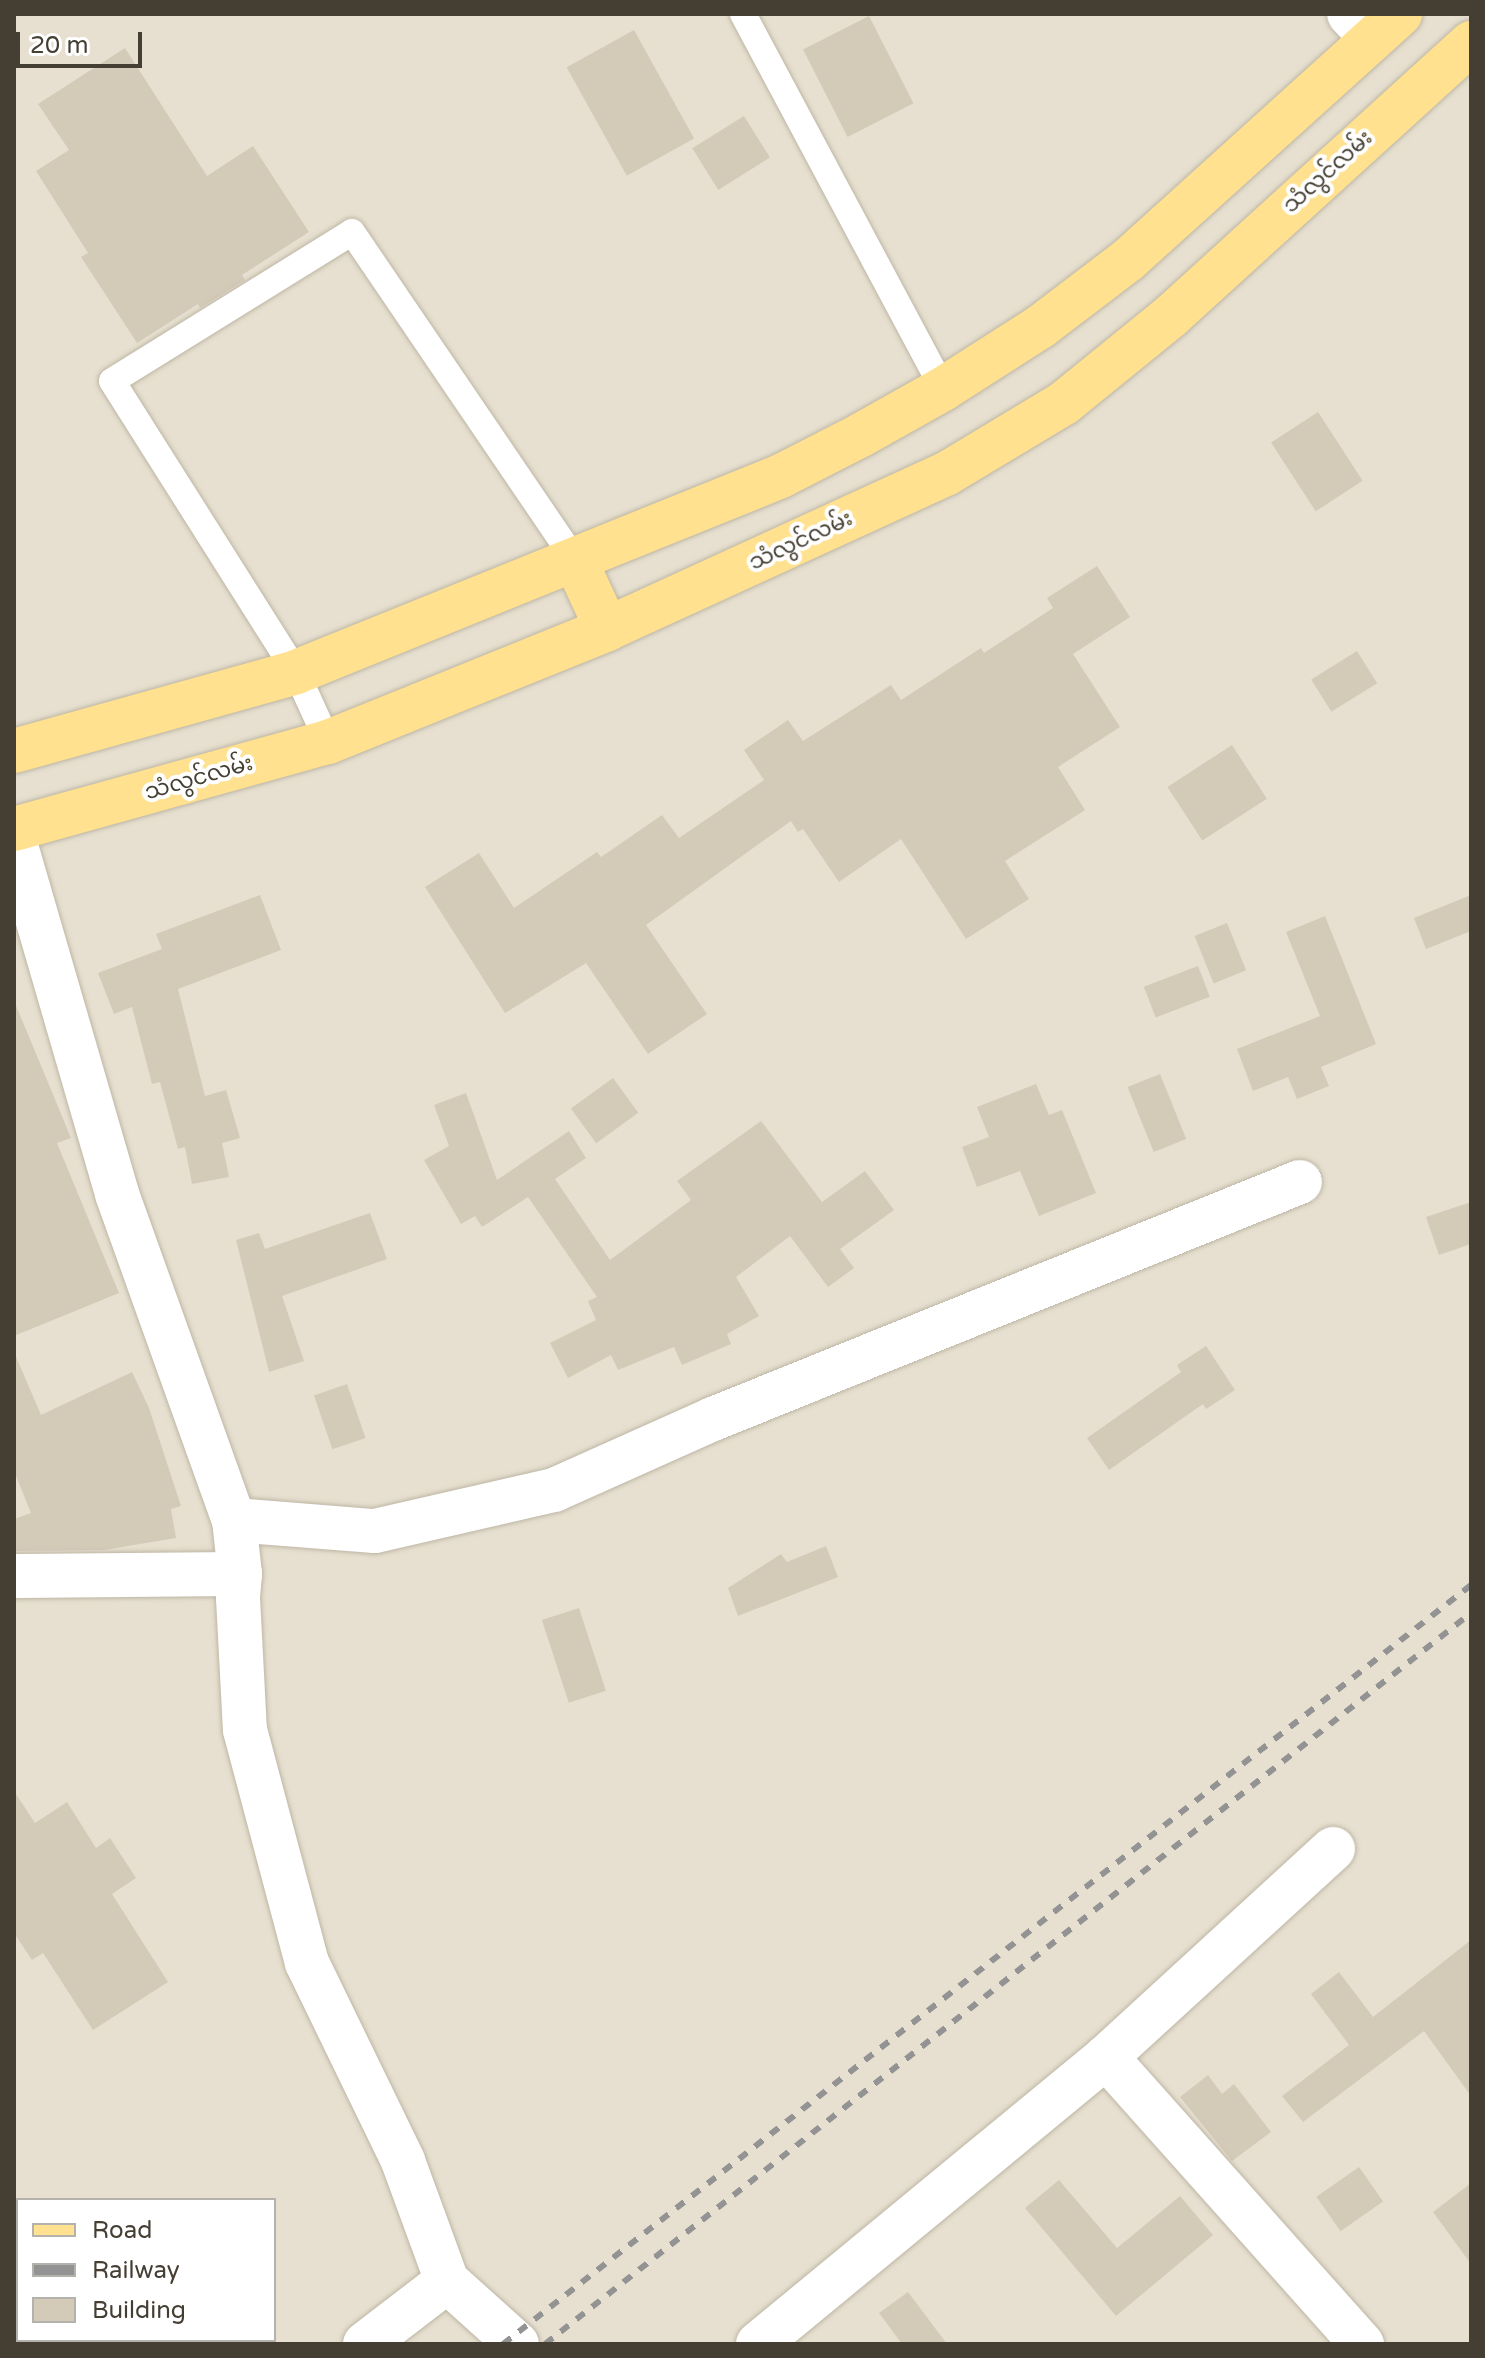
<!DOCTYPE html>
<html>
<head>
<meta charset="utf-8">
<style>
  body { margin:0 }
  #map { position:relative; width:1485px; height:2358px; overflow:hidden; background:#f2eee3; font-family:"Varela Round","Noto Sans Myanmar",sans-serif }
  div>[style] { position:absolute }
  .residential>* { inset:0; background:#e7e0d0 }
  .building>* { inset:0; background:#d4cab8; transform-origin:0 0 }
  .roads { filter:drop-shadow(0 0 2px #beb6a5) drop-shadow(0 0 2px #beb6a5) }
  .lane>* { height:26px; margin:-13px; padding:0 13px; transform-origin:13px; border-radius:13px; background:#fff }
  .street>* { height:44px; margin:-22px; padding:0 22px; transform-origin:22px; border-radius:22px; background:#fff }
  .primary>* { height:44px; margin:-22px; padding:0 22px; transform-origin:22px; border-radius:22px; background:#ffe18f }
  .rail>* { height:6px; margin-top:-3px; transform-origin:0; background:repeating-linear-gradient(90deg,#939393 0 10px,transparent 0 20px) }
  span { translate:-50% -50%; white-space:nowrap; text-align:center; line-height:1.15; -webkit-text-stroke:8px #fff; paint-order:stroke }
  .street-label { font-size:22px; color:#443e33 }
  .frame { position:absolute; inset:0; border:16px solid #443e33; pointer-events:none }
  .legend { position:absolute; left:16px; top:2198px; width:260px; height:144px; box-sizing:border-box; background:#fff; border:2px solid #b4b2ad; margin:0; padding:10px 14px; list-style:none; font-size:24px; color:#443e33 }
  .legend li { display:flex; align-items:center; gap:16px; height:40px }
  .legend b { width:40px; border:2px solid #b4b2ad }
  .scale { position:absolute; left:16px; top:32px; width:126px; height:36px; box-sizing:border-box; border:4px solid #443e33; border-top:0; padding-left:10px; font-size:24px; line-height:28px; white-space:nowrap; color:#443e33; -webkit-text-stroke:6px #fff; paint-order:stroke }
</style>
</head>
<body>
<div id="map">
  <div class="residential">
    <i style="clip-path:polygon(evenodd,14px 14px,1471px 14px,1471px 2344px,14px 2344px,14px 14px,18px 2200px,274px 2200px,274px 2340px,18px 2340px,18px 2200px)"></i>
  </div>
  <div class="building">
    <i style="left:869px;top:16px;width:98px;height:74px;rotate:63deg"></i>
    <i style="left:634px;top:30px;width:124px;height:77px;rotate:61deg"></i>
    <i style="clip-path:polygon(125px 48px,207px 176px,253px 146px,309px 232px,242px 275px,245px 280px,200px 308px,198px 304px,137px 343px,81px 257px,88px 253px,36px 171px,69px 150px,38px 104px)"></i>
    <i style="left:744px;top:116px;width:49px;height:61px;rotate:58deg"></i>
    <i style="left:1318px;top:412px;width:82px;height:56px;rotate:57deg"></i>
    <i style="clip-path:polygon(1097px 566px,1130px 617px,1073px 654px,1120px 727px,1058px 767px,1085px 810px,1005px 861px,1029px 899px,966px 939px,901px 839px,839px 882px,803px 829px,798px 832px,791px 821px,646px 925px,707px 1014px,648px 1054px,586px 963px,505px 1013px,425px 887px,479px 853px,514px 908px,597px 852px,601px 857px,662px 815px,679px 838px,764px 780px,744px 750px,788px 720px,803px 741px,891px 685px,901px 700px,981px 648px,984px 653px,1053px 608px,1047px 598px)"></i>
    <i style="left:1357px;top:651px;width:38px;height:54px;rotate:58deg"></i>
    <i style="left:1232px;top:745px;width:64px;height:77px;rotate:57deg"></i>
    <i style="clip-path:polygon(260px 895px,281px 950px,178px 989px,205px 1096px,226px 1090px,240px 1138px,222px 1143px,229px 1177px,192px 1184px,185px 1147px,178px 1149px,160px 1082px,152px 1084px,132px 1007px,114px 1014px,98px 973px,162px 949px,156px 934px)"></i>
    <i style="clip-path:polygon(1471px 895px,1471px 931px,1426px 949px,1414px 918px)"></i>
    <i style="clip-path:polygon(1325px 916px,1376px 1044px,1321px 1067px,1329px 1086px,1297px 1099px,1288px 1077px,1253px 1091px,1237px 1049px,1320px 1016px,1286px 932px)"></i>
    <i style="left:1227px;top:923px;width:51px;height:35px;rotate:68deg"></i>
    <i style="left:1198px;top:966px;width:33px;height:58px;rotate:69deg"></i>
    <i style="clip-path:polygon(15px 1003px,71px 1138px,57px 1143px,119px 1293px,14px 1336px)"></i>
    <i style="left:1160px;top:1074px;width:70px;height:35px;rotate:68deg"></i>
    <i style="left:613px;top:1078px;width:43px;height:52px;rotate:54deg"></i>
    <i style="clip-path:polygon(1036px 1084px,1049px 1115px,1062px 1110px,1096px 1193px,1039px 1216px,1020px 1171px,977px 1187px,962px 1147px,989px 1137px,977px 1107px)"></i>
    <i style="clip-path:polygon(466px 1093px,497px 1180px,569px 1131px,586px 1158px,555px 1179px,610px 1260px,691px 1200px,677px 1181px,761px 1121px,822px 1202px,865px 1171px,894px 1210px,840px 1249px,854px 1268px,828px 1287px,790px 1236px,736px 1277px,759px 1316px,727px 1334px,731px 1344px,682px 1365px,674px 1347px,618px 1370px,611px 1355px,568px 1378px,550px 1343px,596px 1320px,588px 1301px,597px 1297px,528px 1197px,482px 1227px,475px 1216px,461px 1224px,424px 1160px,449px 1146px,434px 1105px)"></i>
    <i style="clip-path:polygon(1471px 1202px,1471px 1244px,1439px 1255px,1426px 1217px)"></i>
    <i style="clip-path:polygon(370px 1213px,387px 1259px,282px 1296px,304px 1361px,269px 1372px,236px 1240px,259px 1233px,265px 1249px)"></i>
    <i style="clip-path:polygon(1206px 1346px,1235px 1390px,1206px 1409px,1203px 1404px,1109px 1470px,1087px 1438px,1181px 1372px,1177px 1365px)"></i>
    <i style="clip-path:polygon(14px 1352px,41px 1415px,132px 1372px,149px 1408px,181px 1506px,171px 1509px,176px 1538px,104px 1550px,14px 1551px,14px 1519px,31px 1513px,14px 1471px)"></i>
    <i style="left:347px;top:1384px;width:57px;height:35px;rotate:71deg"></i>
    <i style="clip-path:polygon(826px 1546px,838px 1577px,738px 1616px,728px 1588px,781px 1554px,787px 1562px)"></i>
    <i style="left:579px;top:1608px;width:87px;height:39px;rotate:72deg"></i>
    <i style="clip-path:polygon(14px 1791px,35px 1823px,67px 1802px,96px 1848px,110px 1838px,136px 1878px,112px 1894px,168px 1982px,93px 2030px,43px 1953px,32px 1960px,14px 1933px)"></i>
    <i style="clip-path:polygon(1471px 1940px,1471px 2096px,1424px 2031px,1303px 2122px,1282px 2096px,1349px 2045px,1311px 1994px,1339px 1972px,1373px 2017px)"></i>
    <i style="clip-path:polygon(1208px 2075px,1222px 2094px,1234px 2084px,1271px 2132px,1232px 2161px,1180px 2097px)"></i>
    <i style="left:1359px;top:2167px;width:42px;height:52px;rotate:55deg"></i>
    <i style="clip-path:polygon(1059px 2180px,1117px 2248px,1180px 2196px,1213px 2235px,1116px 2316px,1025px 2208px)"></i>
    <i style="clip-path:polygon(1471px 2183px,1471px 2264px,1433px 2212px)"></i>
    <i style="clip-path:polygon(908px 2292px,947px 2344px,902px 2344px,879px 2313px)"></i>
  </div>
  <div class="roads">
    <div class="lane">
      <i style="left:743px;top:14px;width:425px;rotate:61.9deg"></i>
      <i style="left:328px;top:742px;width:77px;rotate:-114.6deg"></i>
      <i style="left:296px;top:672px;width:344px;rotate:-122.3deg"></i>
      <i style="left:112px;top:381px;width:282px;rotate:-31.8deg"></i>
      <i style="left:352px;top:232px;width:399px;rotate:55.8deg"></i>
    </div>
    <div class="street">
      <i style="left:1349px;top:14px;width:34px;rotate:47deg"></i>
      <i style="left:14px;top:839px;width:370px;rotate:73.8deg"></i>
      <i style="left:117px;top:1194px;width:346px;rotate:70.3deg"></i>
      <i style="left:234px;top:1520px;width:54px;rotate:83.7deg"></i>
      <i style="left:240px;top:1574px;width:24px;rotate:95deg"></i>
      <i style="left:238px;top:1598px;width:132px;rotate:87deg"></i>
      <i style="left:245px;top:1730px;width:241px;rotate:75.1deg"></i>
      <i style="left:307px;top:1963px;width:220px;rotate:64.1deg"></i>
      <i style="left:403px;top:2161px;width:128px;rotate:69.9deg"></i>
      <i style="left:447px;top:2281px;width:94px;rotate:42deg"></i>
      <i style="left:234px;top:1520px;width:141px;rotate:4.5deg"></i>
      <i style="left:375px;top:1531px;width:184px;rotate:-12.9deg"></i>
      <i style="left:554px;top:1490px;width:174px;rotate:-24.1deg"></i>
      <i style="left:713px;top:1419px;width:633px;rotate:-21.99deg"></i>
      <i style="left:14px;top:1576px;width:226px;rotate:-0.5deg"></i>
      <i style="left:1106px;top:2057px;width:385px;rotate:48.3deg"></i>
      <i style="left:365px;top:2344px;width:103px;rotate:-37.5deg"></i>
      <i style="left:758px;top:2344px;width:451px;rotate:-39.5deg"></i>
      <i style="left:1106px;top:2057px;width:308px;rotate:-42.5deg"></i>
    </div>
    <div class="primary">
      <i style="left:576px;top:562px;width:74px;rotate:65.2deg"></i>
      <i style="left:14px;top:751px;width:293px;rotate:-15.6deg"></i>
      <i style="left:296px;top:672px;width:523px;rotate:-22deg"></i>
      <i style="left:781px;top:476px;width:90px;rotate:-27.1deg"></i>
      <i style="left:861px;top:435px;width:94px;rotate:-29.3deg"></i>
      <i style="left:943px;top:389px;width:115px;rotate:-32.6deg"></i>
      <i style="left:1040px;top:327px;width:111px;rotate:-37.3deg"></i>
      <i style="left:1128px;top:260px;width:367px;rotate:-42.1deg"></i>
      <i style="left:14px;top:829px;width:326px;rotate:-15.5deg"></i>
      <i style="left:328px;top:742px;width:301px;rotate:-22deg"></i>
      <i style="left:607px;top:629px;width:373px;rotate:-24.6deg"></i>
      <i style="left:946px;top:474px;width:138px;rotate:-31deg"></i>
      <i style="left:1064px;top:403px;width:138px;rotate:-39.1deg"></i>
      <i style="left:1171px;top:316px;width:406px;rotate:-42.3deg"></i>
    </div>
  </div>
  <div class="rail">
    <i style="left:503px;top:2344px;width:1230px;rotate:-38.1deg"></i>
    <i style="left:545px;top:2344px;width:1180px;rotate:-38.29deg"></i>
  </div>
  <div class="street-label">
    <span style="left:1328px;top:172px;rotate:-42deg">သံလွင်လမ်း</span>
    <span style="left:801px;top:541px;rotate:-25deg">သံလွင်လမ်း</span>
    <span style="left:199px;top:778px;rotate:-16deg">သံလွင်လမ်း</span>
  </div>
  <div class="frame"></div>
  <ul class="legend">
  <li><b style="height:10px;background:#ffe18f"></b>Road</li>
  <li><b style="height:10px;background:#939393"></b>Railway</li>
  <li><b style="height:22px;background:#d4cab8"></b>Building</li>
  </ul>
  <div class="scale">20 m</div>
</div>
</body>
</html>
